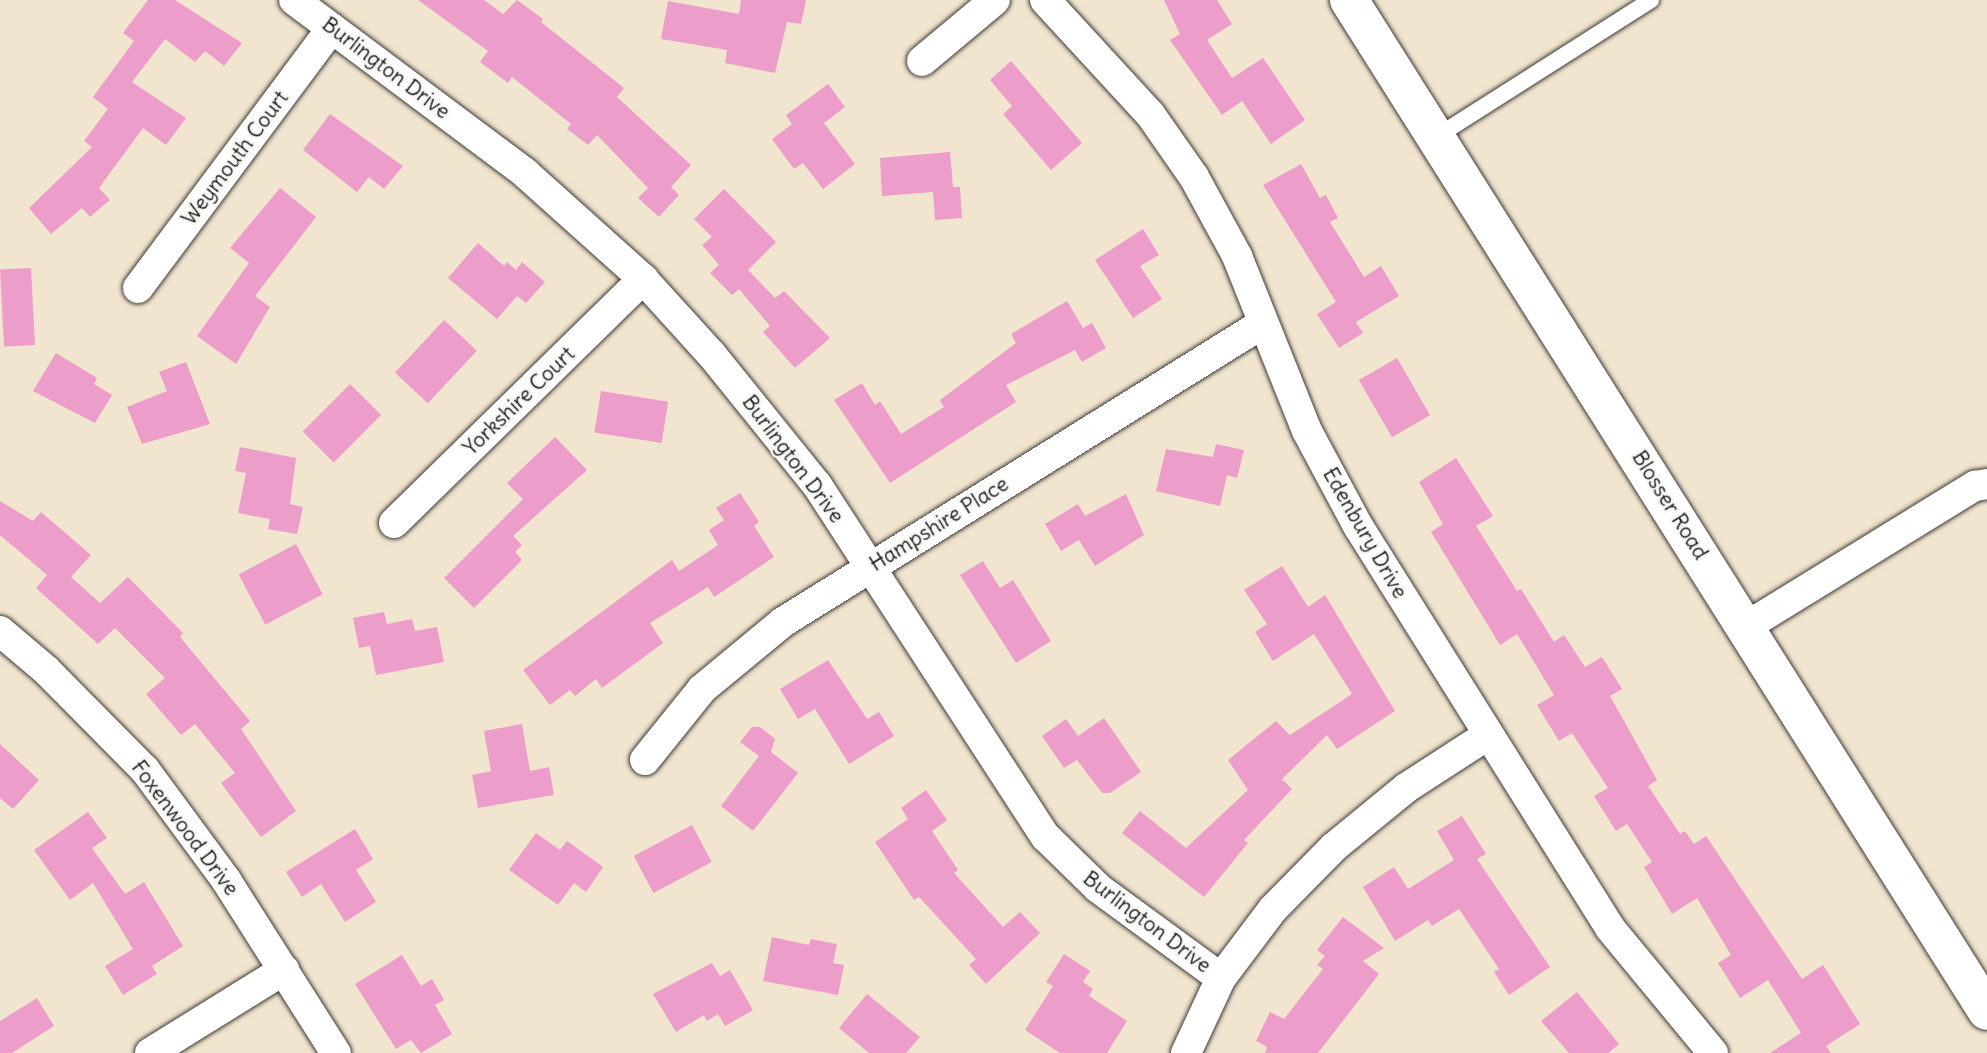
<!DOCTYPE html>
<html>
<head>
<meta charset="utf-8">
<style>
  body { margin:0 }
  #map { position:relative; width:1987px; height:1053px; overflow:hidden; background:#f2e5cf; font-family:Delius,sans-serif }
  div>[style] { position:absolute }
  .building>* { inset:0; background:#ec9dc9; transform-origin:0 0 }
  .roads { filter:drop-shadow(0 0 2px #3c3a37) drop-shadow(0 0 2px #3c3a37) }
  .service>* { height:16px; margin:-8px; padding:0 8px; transform-origin:8px; border-radius:8px; background:#fff }
  .minor>* { height:30px; margin:-15px; padding:0 15px; transform-origin:15px; border-radius:15px; background:#fff }
  .tertiary>* { height:38px; margin:-19px; padding:0 19px; transform-origin:19px; border-radius:19px; background:#fff }
  span { translate:-50% -50%; white-space:nowrap; text-align:center; line-height:1.15; -webkit-text-stroke:5px #f6f6f2; paint-order:stroke }
  .street-label { font-size:21px; color:#1c1c1c }
</style>
</head>
<body>
<div id="map">
  <div class="building">
    <i style="clip-path:polygon(148px 0,175px 0,242px 43px,224px 66px,205px 51px,195px 62px,165px 39px,132px 82px,186px 118px,166px 145px,143px 128px,99px 188px,110px 200px,90px 217px,82px 208px,51px 234px,29px 208px,92px 147px,84px 141px,108px 109px,93px 97px,134px 41px,123px 33px)"></i>
    <i style="clip-path:polygon(418px 0,484px 0,503px 14px,517px 0,543px 19px,541px 22px,624px 88px,617px 97px,691px 165px,671px 187px,679px 195px,659px 217px,638px 198px,648px 188px,597px 135px,588px 145px,567px 129px,571px 124px,512px 77px,508px 83px,480px 62px,488px 51px)"></i>
    <i style="clip-path:polygon(741px 0,806px 0,801px 24px,787px 22px,775px 73px,725px 63px,727px 50px,661px 39px,668px 1px,739px 14px)"></i>
    <i style="clip-path:polygon(1164px 0,1217px 0,1232px 24px,1207px 40px,1232px 78px,1263px 58px,1305px 120px,1271px 144px,1242px 101px,1222px 115px,1170px 40px,1180px 34px)"></i>
    <i style="clip-path:polygon(1011px 61px,1082px 143px,1051px 170px,1003px 114px,1012px 106px,990px 80px)"></i>
    <i style="clip-path:polygon(828px 84px,845px 107px,824px 123px,855px 164px,823px 189px,803px 163px,794px 169px,772px 139px,792px 124px,786px 115px)"></i>
    <i style="clip-path:polygon(330px 114px,403px 166px,384px 189px,369px 177px,357px 192px,303px 150px)"></i>
    <i style="clip-path:polygon(950px 152px,953px 187px,960px 187px,962px 218px,935px 220px,933px 192px,882px 196px,880px 158px)"></i>
    <i style="clip-path:polygon(1301px 164px,1320px 198px,1326px 195px,1338px 218px,1330px 222px,1364px 277px,1381px 266px,1399px 296px,1356px 322px,1363px 333px,1339px 348px,1317px 314px,1336px 302px,1263px 185px)"></i>
    <i style="clip-path:polygon(280px 188px,316px 217px,255px 296px,270px 307px,236px 364px,197px 336px,249px 263px,230px 248px)"></i>
    <i style="clip-path:polygon(724px 189px,776px 242px,748px 270px,775px 298px,784px 291px,830px 338px,795px 368px,763px 332px,770px 326px,739px 289px,732px 295px,710px 273px,719px 265px,702px 245px,712px 237px,694px 219px)"></i>
    <i style="clip-path:polygon(1143px 229px,1159px 255px,1140px 266px,1162px 299px,1133px 318px,1095px 260px)"></i>
    <i style="clip-path:polygon(478px 243px,504px 266px,507px 262px,516px 270px,522px 262px,545px 282px,526px 303px,517px 296px,497px 319px,448px 278px)"></i>
    <i style="left:31px;top:268px;width:77px;height:31px;rotate:87deg"></i>
    <i style="clip-path:polygon(1067px 301px,1083px 328px,1092px 323px,1106px 348px,1082px 362px,1075px 350px,1006px 385px,1016px 402px,890px 483px,834px 400px,862px 383px,875px 405px,880px 401px,901px 434px,944px 407px,940px 400px,1016px 343px,1011px 334px)"></i>
    <i style="left:444px;top:320px;width:45px;height:72px;rotate:43deg"></i>
    <i style="clip-path:polygon(56px 353px,97px 378px,94px 384px,112px 395px,95px 423px,33px 391px)"></i>
    <i style="left:1397px;top:358px;width:66px;height:44px;rotate:60deg"></i>
    <i style="clip-path:polygon(186px 362px,210px 424px,142px 444px,127px 407px,167px 391px,159px 372px)"></i>
    <i style="left:350px;top:384px;width:44px;height:67px;rotate:45deg"></i>
    <i style="left:601px;top:391px;width:68px;height:42px;rotate:9deg"></i>
    <i style="clip-path:polygon(555px 437px,587px 470px,513px 536px,522px 545px,515px 552px,522px 560px,474px 608px,444px 578px,523px 499px,507px 483px)"></i>
    <i style="clip-path:polygon(1216px 444px,1244px 450px,1237px 478px,1227px 475px,1220px 506px,1156px 491px,1166px 449px,1213px 457px)"></i>
    <i style="clip-path:polygon(240px 447px,296px 458px,290px 504px,303px 507px,297px 534px,268px 529px,270px 519px,238px 513px,246px 473px,235px 471px)"></i>
    <i style="clip-path:polygon(1456px 458px,1493px 516px,1476px 526px,1517px 591px,1521px 589px,1554px 642px,1564px 635px,1585px 667px,1602px 657px,1622px 689px,1610px 696px,1657px 780px,1648px 786px,1680px 834px,1685px 831px,1694px 844px,1706px 836px,1802px 979px,1823px 965px,1860px 1024px,1826px 1046px,1831px 1053px,1770px 1053px,1801px 1033px,1768px 980px,1740px 998px,1718px 963px,1731px 955px,1697px 898px,1672px 914px,1644px 867px,1652px 862px,1627px 824px,1616px 831px,1594px 796px,1608px 788px,1572px 733px,1559px 741px,1537px 705px,1554px 695px,1517px 634px,1500px 645px,1431px 532px,1443px 524px,1419px 482px)"></i>
    <i style="clip-path:polygon(740px 493px,759px 522px,754px 526px,774px 557px,714px 597px,708px 587px,650px 623px,663px 643px,602px 688px,596px 679px,575px 696px,570px 690px,550px 705px,523px 670px,672px 560px,679px 571px,718px 545px,709px 530px,724px 520px,716px 508px)"></i>
    <i style="clip-path:polygon(1126px 494px,1144px 535px,1095px 566px,1079px 540px,1061px 551px,1045px 524px,1078px 504px,1085px 516px)"></i>
    <i style="clip-path:polygon(0 501px,33px 521px,41px 512px,91px 555px,71px 577px,100px 603px,128px 577px,183px 633px,180px 637px,250px 721px,241px 729px,296px 811px,261px 837px,221px 783px,235px 773px,195px 724px,181px 735px,146px 694px,165px 678px,115px 628px,98px 644px,36px 588px,47px 575px,0 535px)"></i>
    <i style="left:296px;top:544px;width:57px;height:65px;rotate:62deg"></i>
    <i style="clip-path:polygon(983px 561px,1000px 588px,1013px 580px,1051px 641px,1016px 663px,960px 575px)"></i>
    <i style="clip-path:polygon(1282px 566px,1308px 607px,1325px 595px,1395px 711px,1337px 749px,1327px 735px,1282px 779px,1292px 789px,1244px 840px,1248px 843px,1204px 897px,1122px 833px,1140px 811px,1186px 848px,1248px 790px,1228px 760px,1276px 721px,1290px 735px,1352px 694px,1314px 634px,1273px 661px,1255px 632px,1267px 624px,1244px 590px)"></i>
    <i style="clip-path:polygon(384px 612px,387px 624px,412px 619px,415px 631px,437px 627px,444px 662px,376px 675px,370px 646px,359px 648px,353px 618px)"></i>
    <i style="clip-path:polygon(828px 660px,867px 719px,879px 712px,894px 736px,849px 764px,815px 709px,798px 719px,780px 689px)"></i>
    <i style="clip-path:polygon(1104px 718px,1141px 772px,1110px 793px,1102px 793px,1077px 760px,1064px 768px,1042px 736px,1066px 719px,1078px 736px)"></i>
    <i style="clip-path:polygon(522px 724px,530px 771px,549px 767px,554px 795px,478px 808px,472px 775px,491px 771px,484px 731px)"></i>
    <i style="clip-path:polygon(752px 727px,760px 727px,775px 739px,771px 752px,798px 773px,753px 831px,721px 806px,759px 756px,740px 742px)"></i>
    <i style="clip-path:polygon(0 744px,39px 780px,13px 809px,0 798px)"></i>
    <i style="clip-path:polygon(926px 790px,947px 820px,932px 831px,958px 870px,954px 873px,1003px 927px,1020px 912px,1040px 933px,986px 984px,969px 965px,976px 959px,919px 897px,914px 900px,875px 842px,908px 819px,901px 808px)"></i>
    <i style="clip-path:polygon(88px 812px,107px 838px,92px 848px,125px 894px,144px 882px,183px 946px,152px 966px,157px 974px,123px 995px,105px 966px,133px 949px,93px 883px,70px 900px,34px 850px)"></i>
    <i style="clip-path:polygon(1462px 816px,1486px 854px,1477px 859px,1550px 967px,1509px 995px,1494px 972px,1499px 969px,1459px 909px,1432px 926px,1428px 920px,1395px 941px,1363px 887px,1394px 867px,1408px 889px,1454px 860px,1437px 831px)"></i>
    <i style="left:692px;top:825px;width:42px;height:66px;rotate:62deg"></i>
    <i style="clip-path:polygon(355px 829px,373px 859px,356px 870px,376px 902px,345px 922px,321px 884px,302px 897px,286px 872px)"></i>
    <i style="clip-path:polygon(536px 833px,560px 850px,567px 841px,603px 867px,586px 892px,574px 883px,558px 905px,509px 870px)"></i>
    <i style="clip-path:polygon(1343px 917px,1384px 948px,1363px 961px,1379px 974px,1318px 1053px,1265px 1053px,1267px 1047px,1256px 1041px,1270px 1012px,1284px 1019px,1323px 969px,1317px 965px,1325px 956px,1317px 950px)"></i>
    <i style="clip-path:polygon(772px 937px,809px 945px,811px 939px,837px 944px,833px 963px,844px 965px,838px 995px,763px 981px)"></i>
    <i style="clip-path:polygon(1064px 954px,1090px 971px,1083px 982px,1093px 989px,1089px 996px,1127px 1021px,1107px 1053px,1060px 1053px,1025px 1030px,1053px 986px,1046px 982px)"></i>
    <i style="clip-path:polygon(402px 955px,421px 986px,432px 979px,444px 1000px,435px 1005px,452px 1034px,421px 1053px,411px 1040px,396px 1049px,355px 984px)"></i>
    <i style="clip-path:polygon(712px 963px,720px 976px,730px 970px,753px 1010px,725px 1026px,718px 1014px,707px 1021px,704px 1015px,676px 1032px,653px 994px)"></i>
    <i style="clip-path:polygon(1577px 992px,1619px 1044px,1608px 1053px,1569px 1053px,1541px 1021px)"></i>
    <i style="clip-path:polygon(867px 994px,920px 1037px,906px 1053px,869px 1053px,839px 1028px)"></i>
    <i style="clip-path:polygon(37px 998px,54px 1026px,12px 1053px,0 1053px,0 1021px)"></i>
  </div>
  <div class="roads">
    <div class="service">
      <i style="left:1436px;top:137px;width:255px;rotate:-32.5deg"></i>
    </div>
    <div class="minor">
      <i style="left:294px;top:0;width:289px;rotate:36.8deg"></i>
      <i style="left:525px;top:173px;width:159px;rotate:41.9deg"></i>
      <i style="left:643px;top:279px;width:103px;rotate:47.8deg"></i>
      <i style="left:712px;top:355px;width:167px;rotate:51.1deg"></i>
      <i style="left:817px;top:485px;width:420px;rotate:57deg"></i>
      <i style="left:1046px;top:837px;width:73px;rotate:44.4deg"></i>
      <i style="left:1098px;top:888px;width:152px;rotate:36.2deg"></i>
      <i style="left:1045px;top:0;width:155px;rotate:47.4deg"></i>
      <i style="left:1150px;top:114px;width:77px;rotate:55.1deg"></i>
      <i style="left:1194px;top:177px;width:90px;rotate:61.4deg"></i>
      <i style="left:1237px;top:256px;width:188px;rotate:68.2deg"></i>
      <i style="left:1307px;top:431px;width:108px;rotate:61.8deg"></i>
      <i style="left:1358px;top:526px;width:474px;rotate:57.9deg"></i>
      <i style="left:1610px;top:928px;width:162px;rotate:50.5deg"></i>
      <i style="left:922px;top:61px;width:95px;rotate:-39.9deg"></i>
      <i style="left:138px;top:288px;width:324px;rotate:-53.3deg"></i>
      <i style="left:394px;top:523px;width:349px;rotate:-44.4deg"></i>
      <i style="left:1747px;top:626px;width:268px;rotate:-31.6deg"></i>
      <i style="left:1975px;top:486px;width:12px;rotate:-9deg"></i>
      <i style="left:0;top:631px;width:60px;rotate:40.3deg"></i>
      <i style="left:46px;top:670px;width:141px;rotate:45.3deg"></i>
      <i style="left:145px;top:770px;width:137px;rotate:53.6deg"></i>
      <i style="left:226px;top:880px;width:205px;rotate:57.6deg"></i>
      <i style="left:645px;top:760px;width:91px;rotate:-51.2deg"></i>
      <i style="left:702px;top:689px;width:105px;rotate:-39.6deg"></i>
      <i style="left:783px;top:622px;width:564px;rotate:-31.89deg"></i>
      <i style="left:150px;top:1053px;width:158px;rotate:-31.8deg"></i>
      <i style="left:1186px;top:1053px;width:83px;rotate:-65deg"></i>
      <i style="left:1221px;top:978px;width:86px;rotate:-53deg"></i>
      <i style="left:1273px;top:909px;width:87px;rotate:-45.5deg"></i>
      <i style="left:1334px;top:847px;width:93px;rotate:-39.3deg"></i>
      <i style="left:1406px;top:788px;width:98px;rotate:-32.9deg"></i>
    </div>
    <div class="tertiary">
      <i style="left:1349px;top:0;width:1195px;rotate:57.75deg"></i>
    </div>
  </div>
  <div class="street-label">
    <span style="left:386px;top:68px;rotate:37deg">Burlington Drive</span>
    <span style="left:235px;top:158px;rotate:-53deg">Weymouth Court</span>
    <span style="left:519px;top:401px;rotate:-44deg">Yorkshire Court</span>
    <span style="left:793px;top:459px;rotate:53deg">Burlington Drive</span>
    <span style="left:1670px;top:505px;rotate:58deg">Blosser Road</span>
    <span style="left:939px;top:524px;rotate:-32deg">Hampshire Place</span>
    <span style="left:1365px;top:533px;rotate:60deg">Edenbury Drive</span>
    <span style="left:185px;top:828px;rotate:53deg">Foxenwood Drive</span>
    <span style="left:1147px;top:922px;rotate:37deg">Burlington Drive</span>
  </div>
</div>
</body>
</html>
